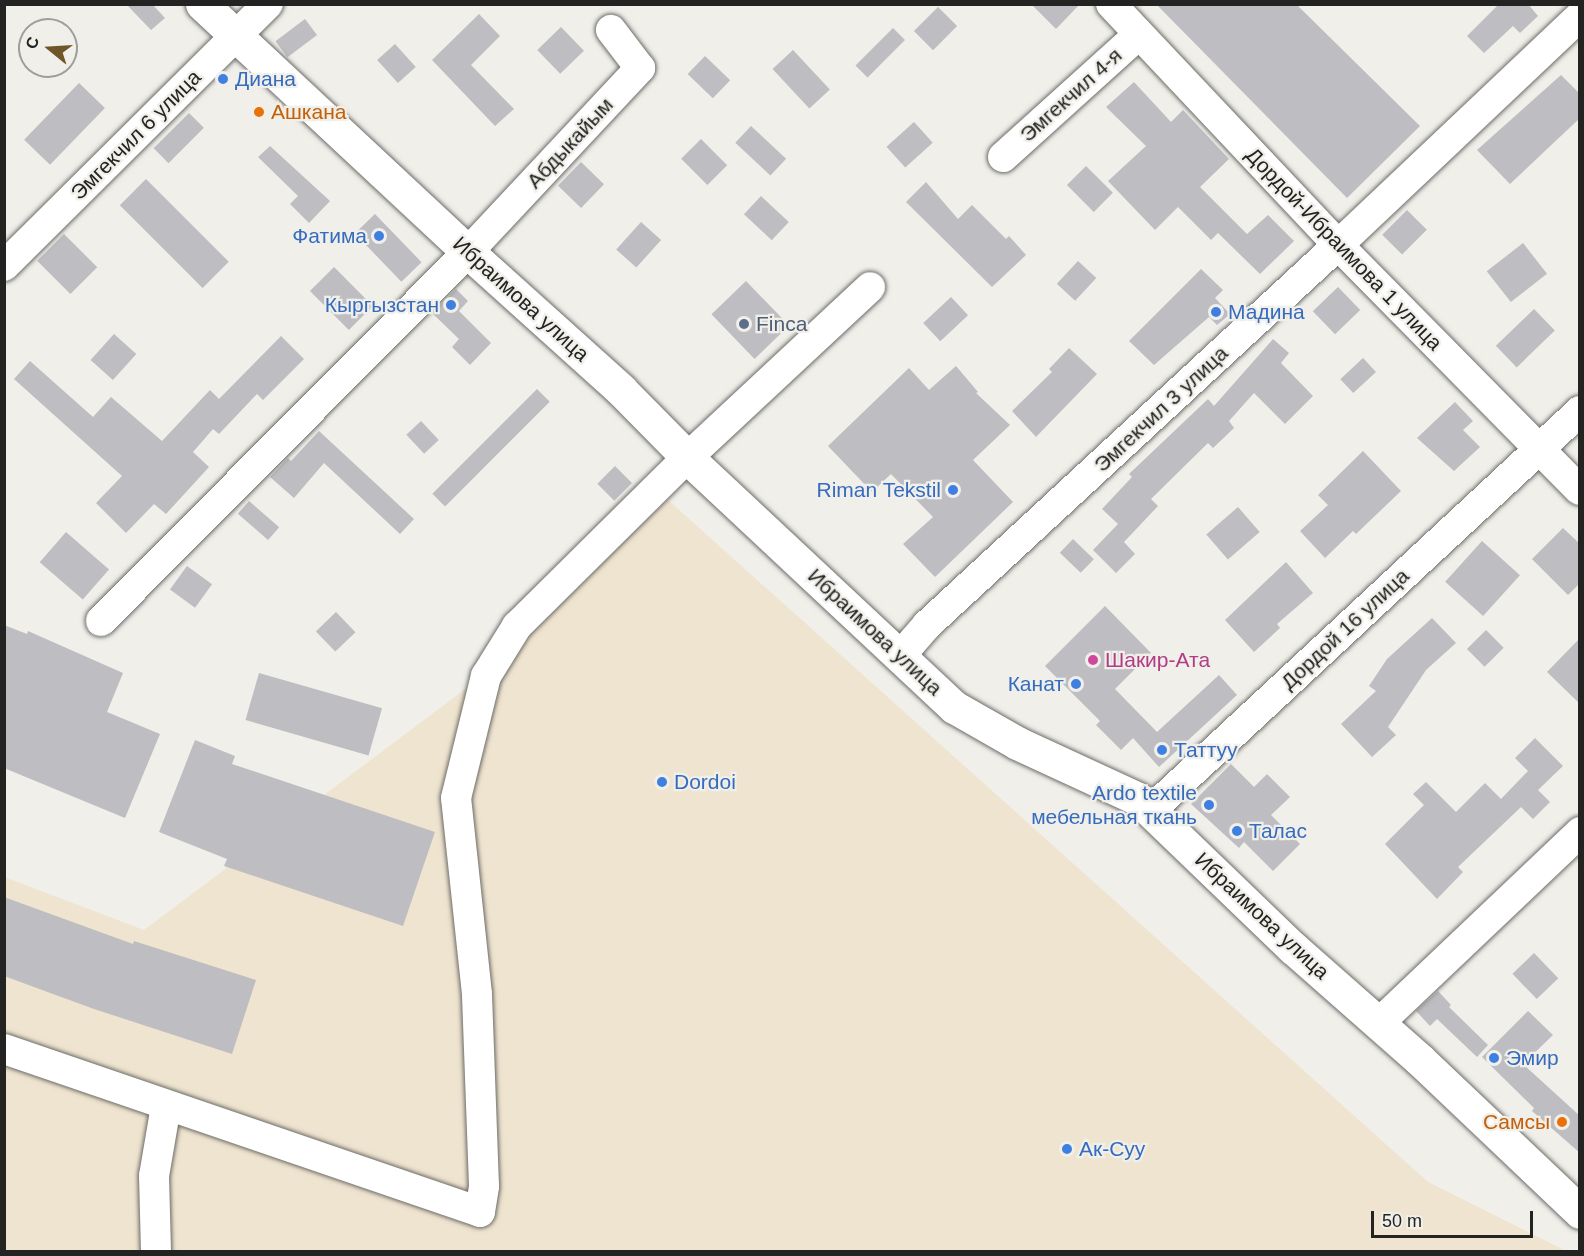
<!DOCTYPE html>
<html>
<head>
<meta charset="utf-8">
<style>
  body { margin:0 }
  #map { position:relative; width:1584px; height:1256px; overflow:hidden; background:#f0efea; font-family:Arial,sans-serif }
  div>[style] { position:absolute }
  .commercial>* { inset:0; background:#efe4cf }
  .building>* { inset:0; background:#bebdc1; transform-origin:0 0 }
  .roads { filter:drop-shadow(0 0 2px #6d6c68) drop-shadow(0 0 2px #6d6c68) }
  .minor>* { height:30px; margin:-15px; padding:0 15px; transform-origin:15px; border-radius:15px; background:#fff }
  .major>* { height:33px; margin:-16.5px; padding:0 16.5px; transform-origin:16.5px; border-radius:16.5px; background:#fff }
  .dots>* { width:16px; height:16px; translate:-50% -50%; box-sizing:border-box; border:3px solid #f0efea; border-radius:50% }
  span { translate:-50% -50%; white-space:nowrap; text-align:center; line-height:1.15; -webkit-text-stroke:4.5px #f0efea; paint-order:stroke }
  .shop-label { font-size:21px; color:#366cbe }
  .left { translate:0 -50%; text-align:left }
  .right { translate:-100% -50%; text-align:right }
  .street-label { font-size:21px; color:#232321 }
  .food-label { font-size:21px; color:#c56008 }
  .service-label { font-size:21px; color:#4e5e75 }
  .hotel-label { font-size:21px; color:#b23c85 }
  .frame { position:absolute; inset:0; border:6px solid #232321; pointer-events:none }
  .north { position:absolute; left:18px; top:18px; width:60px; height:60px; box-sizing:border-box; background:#f0efea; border:2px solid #9e9d9a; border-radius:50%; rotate:288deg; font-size:16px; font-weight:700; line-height:24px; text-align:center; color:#232321 }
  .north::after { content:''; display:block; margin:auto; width:21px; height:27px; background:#705528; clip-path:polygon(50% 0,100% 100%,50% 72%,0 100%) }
  .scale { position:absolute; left:1371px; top:1211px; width:162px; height:27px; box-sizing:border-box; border:3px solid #232321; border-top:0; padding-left:8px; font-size:18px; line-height:21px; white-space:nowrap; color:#232321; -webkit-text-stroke:4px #f0efea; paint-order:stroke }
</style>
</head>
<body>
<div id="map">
  <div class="commercial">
    <i style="clip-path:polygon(668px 500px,1428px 1182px,1566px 1251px,5px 1251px,4px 877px,144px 930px,468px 687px)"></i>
  </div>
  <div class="building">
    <i style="clip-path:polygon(126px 4px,152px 4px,165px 18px,151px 30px)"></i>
    <i style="clip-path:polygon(1031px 4px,1080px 4px,1056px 29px)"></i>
    <i style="clip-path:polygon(1156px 4px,1296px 4px,1420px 126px,1347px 198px)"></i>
    <i style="clip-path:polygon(1499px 4px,1528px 4px,1538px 16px,1520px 33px,1513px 26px,1484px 53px,1467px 36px)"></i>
    <i style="left:938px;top:7px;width:27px;height:34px;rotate:45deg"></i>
    <i style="clip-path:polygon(479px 14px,500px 36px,471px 65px,514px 109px,495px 126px,432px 60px)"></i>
    <i style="left:305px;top:19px;width:20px;height:37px;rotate:53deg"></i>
    <i style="left:561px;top:27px;width:33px;height:33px;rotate:46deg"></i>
    <i style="left:893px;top:28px;width:17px;height:53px;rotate:45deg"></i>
    <i style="left:395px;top:44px;width:31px;height:24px;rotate:48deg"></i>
    <i style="left:793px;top:50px;width:54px;height:28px;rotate:47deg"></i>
    <i style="left:705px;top:56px;width:35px;height:25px;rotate:44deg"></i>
    <i style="clip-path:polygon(1561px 75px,1580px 94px,1580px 118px,1510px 184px,1477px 150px)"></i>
    <i style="clip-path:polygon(1134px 82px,1171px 122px,1183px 110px,1229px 159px,1200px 187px,1247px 234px,1268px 215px,1294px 241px,1260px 274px,1218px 233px,1211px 240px,1178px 207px,1155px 230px,1108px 181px,1146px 146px,1106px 107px)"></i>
    <i style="left:79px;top:83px;width:36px;height:79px;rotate:44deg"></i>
    <i style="left:189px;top:113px;width:21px;height:50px;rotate:45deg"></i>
    <i style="left:914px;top:122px;width:28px;height:37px;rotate:48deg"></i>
    <i style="left:751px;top:126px;width:48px;height:23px;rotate:43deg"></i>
    <i style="left:701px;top:139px;width:37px;height:28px;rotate:45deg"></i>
    <i style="clip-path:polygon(270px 146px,330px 201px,309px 223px,290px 204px,298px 196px,258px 157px)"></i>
    <i style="left:581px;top:162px;width:32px;height:33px;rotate:44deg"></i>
    <i style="left:1086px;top:166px;width:38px;height:27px;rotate:45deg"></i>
    <i style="left:146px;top:179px;width:117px;height:37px;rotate:45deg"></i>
    <i style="clip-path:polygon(926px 182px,958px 219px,972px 205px,1006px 239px,1009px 236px,1026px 255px,992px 287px,906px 202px)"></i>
    <i style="left:761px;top:196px;width:38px;height:25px;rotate:43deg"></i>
    <i style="left:1407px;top:210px;width:28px;height:35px;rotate:45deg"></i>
    <i style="left:375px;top:214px;width:67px;height:28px;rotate:46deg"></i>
    <i style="left:641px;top:222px;width:27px;height:37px;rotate:42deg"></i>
    <i style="left:64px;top:234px;width:47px;height:38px;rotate:45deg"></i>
    <i style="left:1523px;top:243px;width:39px;height:46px;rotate:52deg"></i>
    <i style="left:1078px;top:261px;width:25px;height:31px;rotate:43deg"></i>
    <i style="left:334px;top:267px;width:55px;height:34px;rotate:45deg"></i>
    <i style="clip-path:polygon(1201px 269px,1223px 290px,1215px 298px,1230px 314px,1217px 325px,1209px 317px,1154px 365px,1129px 341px)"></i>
    <i style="left:746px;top:281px;width:62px;height:48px;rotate:46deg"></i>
    <i style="left:1338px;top:287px;width:32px;height:35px;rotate:46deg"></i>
    <i style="clip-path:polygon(456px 289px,468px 301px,459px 311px,491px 343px,470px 365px,452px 347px,459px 339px,432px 313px)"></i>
    <i style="left:951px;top:297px;width:25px;height:38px;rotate:47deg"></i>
    <i style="left:1534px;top:309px;width:30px;height:53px;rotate:46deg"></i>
    <i style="left:114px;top:334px;width:30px;height:35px;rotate:42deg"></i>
    <i style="clip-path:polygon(281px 336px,304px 359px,263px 400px,257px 394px,219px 434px,213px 429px,193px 452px,209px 467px,166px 514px,154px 504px,126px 533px,96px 503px,122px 476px,14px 379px,30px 361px,93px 417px,111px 397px,162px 441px,210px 390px,219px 399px)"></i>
    <i style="clip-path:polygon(1273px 339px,1289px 353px,1281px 363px,1313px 396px,1285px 424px,1254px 393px,1229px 421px,1234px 428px,1213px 448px,1208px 443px,1151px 499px,1158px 506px,1124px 542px,1135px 554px,1116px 573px,1093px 550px,1118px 524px,1102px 509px,1132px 477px,1129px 474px,1208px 399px,1214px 406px)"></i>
    <i style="clip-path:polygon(1069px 348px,1097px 374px,1036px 437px,1012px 411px,1052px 372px,1049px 369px)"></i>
    <i style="left:1363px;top:358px;width:19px;height:31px;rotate:47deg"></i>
    <i style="clip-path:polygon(956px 366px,978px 392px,976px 393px,1010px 425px,973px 460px,1013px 502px,935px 577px,903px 544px,933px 517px,891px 474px,872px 492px,828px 446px,909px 368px,929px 390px)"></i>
    <i style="left:537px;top:389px;width:18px;height:148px;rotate:45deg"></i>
    <i style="clip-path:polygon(1455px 402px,1473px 421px,1463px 430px,1480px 447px,1454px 471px,1417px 438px)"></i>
    <i style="left:421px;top:421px;width:26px;height:20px;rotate:47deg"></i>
    <i style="clip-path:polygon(319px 431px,414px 519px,400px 534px,324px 463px,294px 498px,270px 477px,288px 458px,291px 461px)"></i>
    <i style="clip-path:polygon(1363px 451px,1401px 491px,1356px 534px,1353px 531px,1325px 558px,1300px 531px,1328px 505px,1318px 495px)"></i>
    <i style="left:615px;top:466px;width:24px;height:25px;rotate:45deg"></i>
    <i style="left:249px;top:501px;width:40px;height:17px;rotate:41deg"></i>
    <i style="left:1238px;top:507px;width:33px;height:42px;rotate:49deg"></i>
    <i style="clip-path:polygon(1563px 528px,1580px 544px,1580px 583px,1568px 595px,1532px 559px)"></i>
    <i style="left:66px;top:532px;width:57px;height:40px;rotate:41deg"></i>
    <i style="left:1073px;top:539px;width:29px;height:19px;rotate:44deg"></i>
    <i style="left:1482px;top:541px;width:51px;height:55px;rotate:42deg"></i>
    <i style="clip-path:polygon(1286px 562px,1313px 593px,1277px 624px,1280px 628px,1254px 652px,1225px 620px)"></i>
    <i style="left:187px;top:566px;width:31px;height:29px;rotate:36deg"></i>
    <i style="clip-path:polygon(1105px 606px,1151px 653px,1115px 689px,1157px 732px,1219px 675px,1237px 695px,1159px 767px,1133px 738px,1121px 750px,1096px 725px,1100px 721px,1045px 666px)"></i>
    <i style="left:336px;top:612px;width:28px;height:28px;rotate:46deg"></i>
    <i style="clip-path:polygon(1432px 618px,1456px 643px,1426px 670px,1388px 727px,1396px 735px,1372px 757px,1341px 724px,1376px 691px,1369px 686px,1387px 659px)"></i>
    <i style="clip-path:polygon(4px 625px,27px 634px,28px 631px,123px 673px,107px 712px,160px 734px,125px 818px,4px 768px)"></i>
    <i style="left:1486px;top:630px;width:25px;height:27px;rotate:45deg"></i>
    <i style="clip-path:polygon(1580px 638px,1580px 704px,1547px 672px)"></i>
    <i style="left:259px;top:673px;width:128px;height:49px;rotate:16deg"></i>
    <i style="clip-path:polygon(1535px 738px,1563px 766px,1538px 790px,1550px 802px,1533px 819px,1521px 807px,1458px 867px,1463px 872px,1437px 899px,1385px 844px,1424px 805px,1413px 794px,1426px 782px,1456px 812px,1485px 783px,1501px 799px,1528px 771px,1515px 758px)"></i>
    <i style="clip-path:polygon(195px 740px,235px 756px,232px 764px,435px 832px,403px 926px,224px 866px,227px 859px,159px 832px)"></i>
    <i style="clip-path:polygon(1231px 764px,1254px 787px,1267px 774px,1290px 797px,1271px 815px,1300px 844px,1273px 871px,1244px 842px,1239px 848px,1191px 804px)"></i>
    <i style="clip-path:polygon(4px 897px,133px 944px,134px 941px,256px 980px,232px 1054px,94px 1009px,4px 976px)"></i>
    <i style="left:1534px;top:953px;width:35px;height:30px;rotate:46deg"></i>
    <i style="clip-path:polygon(1438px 991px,1451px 1005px,1449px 1007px,1488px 1045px,1477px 1057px,1437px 1019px,1430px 1026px,1416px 1011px)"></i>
    <i style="clip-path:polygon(1528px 1011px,1553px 1035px,1523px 1064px,1580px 1116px,1580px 1153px,1532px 1111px,1534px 1108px,1482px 1057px)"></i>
  </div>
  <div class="roads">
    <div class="minor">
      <i style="left:1111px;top:4px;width:331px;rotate:46.7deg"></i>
      <i style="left:1338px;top:245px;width:344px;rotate:45.4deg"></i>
      <i style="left:1003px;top:157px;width:183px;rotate:-42.1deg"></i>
      <i style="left:4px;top:266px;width:372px;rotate:-44.8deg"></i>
      <i style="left:101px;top:621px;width:520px;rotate:-45.16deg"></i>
      <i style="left:468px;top:252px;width:252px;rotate:-46.9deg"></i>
      <i style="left:640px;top:68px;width:48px;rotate:-127.3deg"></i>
      <i style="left:901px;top:655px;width:40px;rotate:-49deg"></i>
      <i style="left:927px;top:625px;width:560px;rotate:-42.76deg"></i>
      <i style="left:1338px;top:245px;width:333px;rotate:-43.4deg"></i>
      <i style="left:1151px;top:810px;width:586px;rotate:-42.92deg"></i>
      <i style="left:1378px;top:1024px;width:279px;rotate:-43.5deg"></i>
      <i style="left:4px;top:1049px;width:503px;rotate:18.9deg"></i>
      <i style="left:480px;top:1212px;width:26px;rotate:-81deg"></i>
      <i style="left:484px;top:1186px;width:192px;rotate:-92.1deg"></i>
      <i style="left:477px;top:994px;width:197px;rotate:-96.1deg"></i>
      <i style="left:456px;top:798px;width:126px;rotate:-76.2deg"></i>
      <i style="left:486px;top:676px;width:59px;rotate:-58.2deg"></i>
      <i style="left:517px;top:626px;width:240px;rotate:-44.7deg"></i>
      <i style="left:688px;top:457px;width:249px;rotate:-43deg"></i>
      <i style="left:156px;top:1252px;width:76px;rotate:-91.5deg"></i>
      <i style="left:154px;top:1176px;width:71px;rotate:-80.3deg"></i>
    </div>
    <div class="major">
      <i style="left:202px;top:4px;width:364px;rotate:43deg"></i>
      <i style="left:468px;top:252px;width:206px;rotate:42deg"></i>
      <i style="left:621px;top:390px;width:100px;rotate:45.4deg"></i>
      <i style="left:691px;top:461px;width:360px;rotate:43.1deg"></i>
      <i style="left:954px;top:707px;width:73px;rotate:29.7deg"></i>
      <i style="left:1017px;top:743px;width:133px;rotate:24.8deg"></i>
      <i style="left:1138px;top:799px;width:215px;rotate:43.9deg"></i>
      <i style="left:1293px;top:948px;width:169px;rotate:41.4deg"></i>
      <i style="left:1420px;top:1060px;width:221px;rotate:43.5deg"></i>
    </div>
  </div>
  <div class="dots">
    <i style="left:223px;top:79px;background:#3f7fe0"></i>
    <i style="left:259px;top:112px;background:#e8710a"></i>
    <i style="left:379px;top:236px;background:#3f7fe0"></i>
    <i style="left:451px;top:305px;background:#3f7fe0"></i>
    <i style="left:1216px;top:312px;background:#3f7fe0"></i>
    <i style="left:744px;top:324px;background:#5c6f8a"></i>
    <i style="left:953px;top:490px;background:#3f7fe0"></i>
    <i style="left:1093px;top:660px;background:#d1479c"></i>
    <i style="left:1076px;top:684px;background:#3f7fe0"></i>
    <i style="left:1162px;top:750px;background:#3f7fe0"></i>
    <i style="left:662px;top:782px;background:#3f7fe0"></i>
    <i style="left:1209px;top:805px;background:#3f7fe0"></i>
    <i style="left:1237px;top:831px;background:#3f7fe0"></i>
    <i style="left:1494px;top:1058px;background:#3f7fe0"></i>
    <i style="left:1562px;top:1122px;background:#e8710a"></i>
    <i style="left:1067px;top:1149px;background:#3f7fe0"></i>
  </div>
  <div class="shop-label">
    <span class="left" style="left:235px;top:79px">Диана</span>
    <span class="right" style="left:367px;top:236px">Фатима</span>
    <span class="right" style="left:439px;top:305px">Кыргызстан</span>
    <span class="left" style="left:1228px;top:312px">Мадина</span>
    <span class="right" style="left:941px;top:490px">Riman Tekstil</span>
    <span class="right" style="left:1064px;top:684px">Канат</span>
    <span class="left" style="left:1174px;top:750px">Таттуу</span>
    <span class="left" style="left:674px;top:782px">Dordoi</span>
    <span class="right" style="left:1197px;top:805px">Ardo textile<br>мебельная ткань</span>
    <span class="left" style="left:1249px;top:831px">Талас</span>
    <span class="left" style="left:1506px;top:1058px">Эмир</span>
    <span class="left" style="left:1079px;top:1149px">Ак-Суу</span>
  </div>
  <div class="street-label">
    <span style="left:1071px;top:95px;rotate:-42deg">Эмгекчил 4-я</span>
    <span style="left:136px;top:135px;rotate:-45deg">Эмгекчил 6 улица</span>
    <span style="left:570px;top:143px;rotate:-47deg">Абдыкайым</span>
    <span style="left:1344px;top:249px;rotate:46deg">Дордой-Ибраимова 1 улица</span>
    <span style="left:521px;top:299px;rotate:42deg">Ибраимова улица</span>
    <span style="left:1161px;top:409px;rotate:-43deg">Эмгекчил 3 улица</span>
    <span style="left:1345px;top:629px;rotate:-43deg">Дордой 16 улица</span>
    <span style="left:875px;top:632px;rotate:43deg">Ибраимова улица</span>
    <span style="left:1262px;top:916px;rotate:43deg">Ибраимова улица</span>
  </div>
  <div class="food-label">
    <span class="left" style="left:271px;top:112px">Ашкана</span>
    <span class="right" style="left:1550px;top:1122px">Самсы</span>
  </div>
  <div class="service-label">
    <span class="left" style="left:756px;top:324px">Finca</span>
  </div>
  <div class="hotel-label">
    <span class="left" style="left:1105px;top:660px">Шакир-Ата</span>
  </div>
  <div class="frame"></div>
  <div class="north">С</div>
  <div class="scale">50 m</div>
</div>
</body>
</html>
